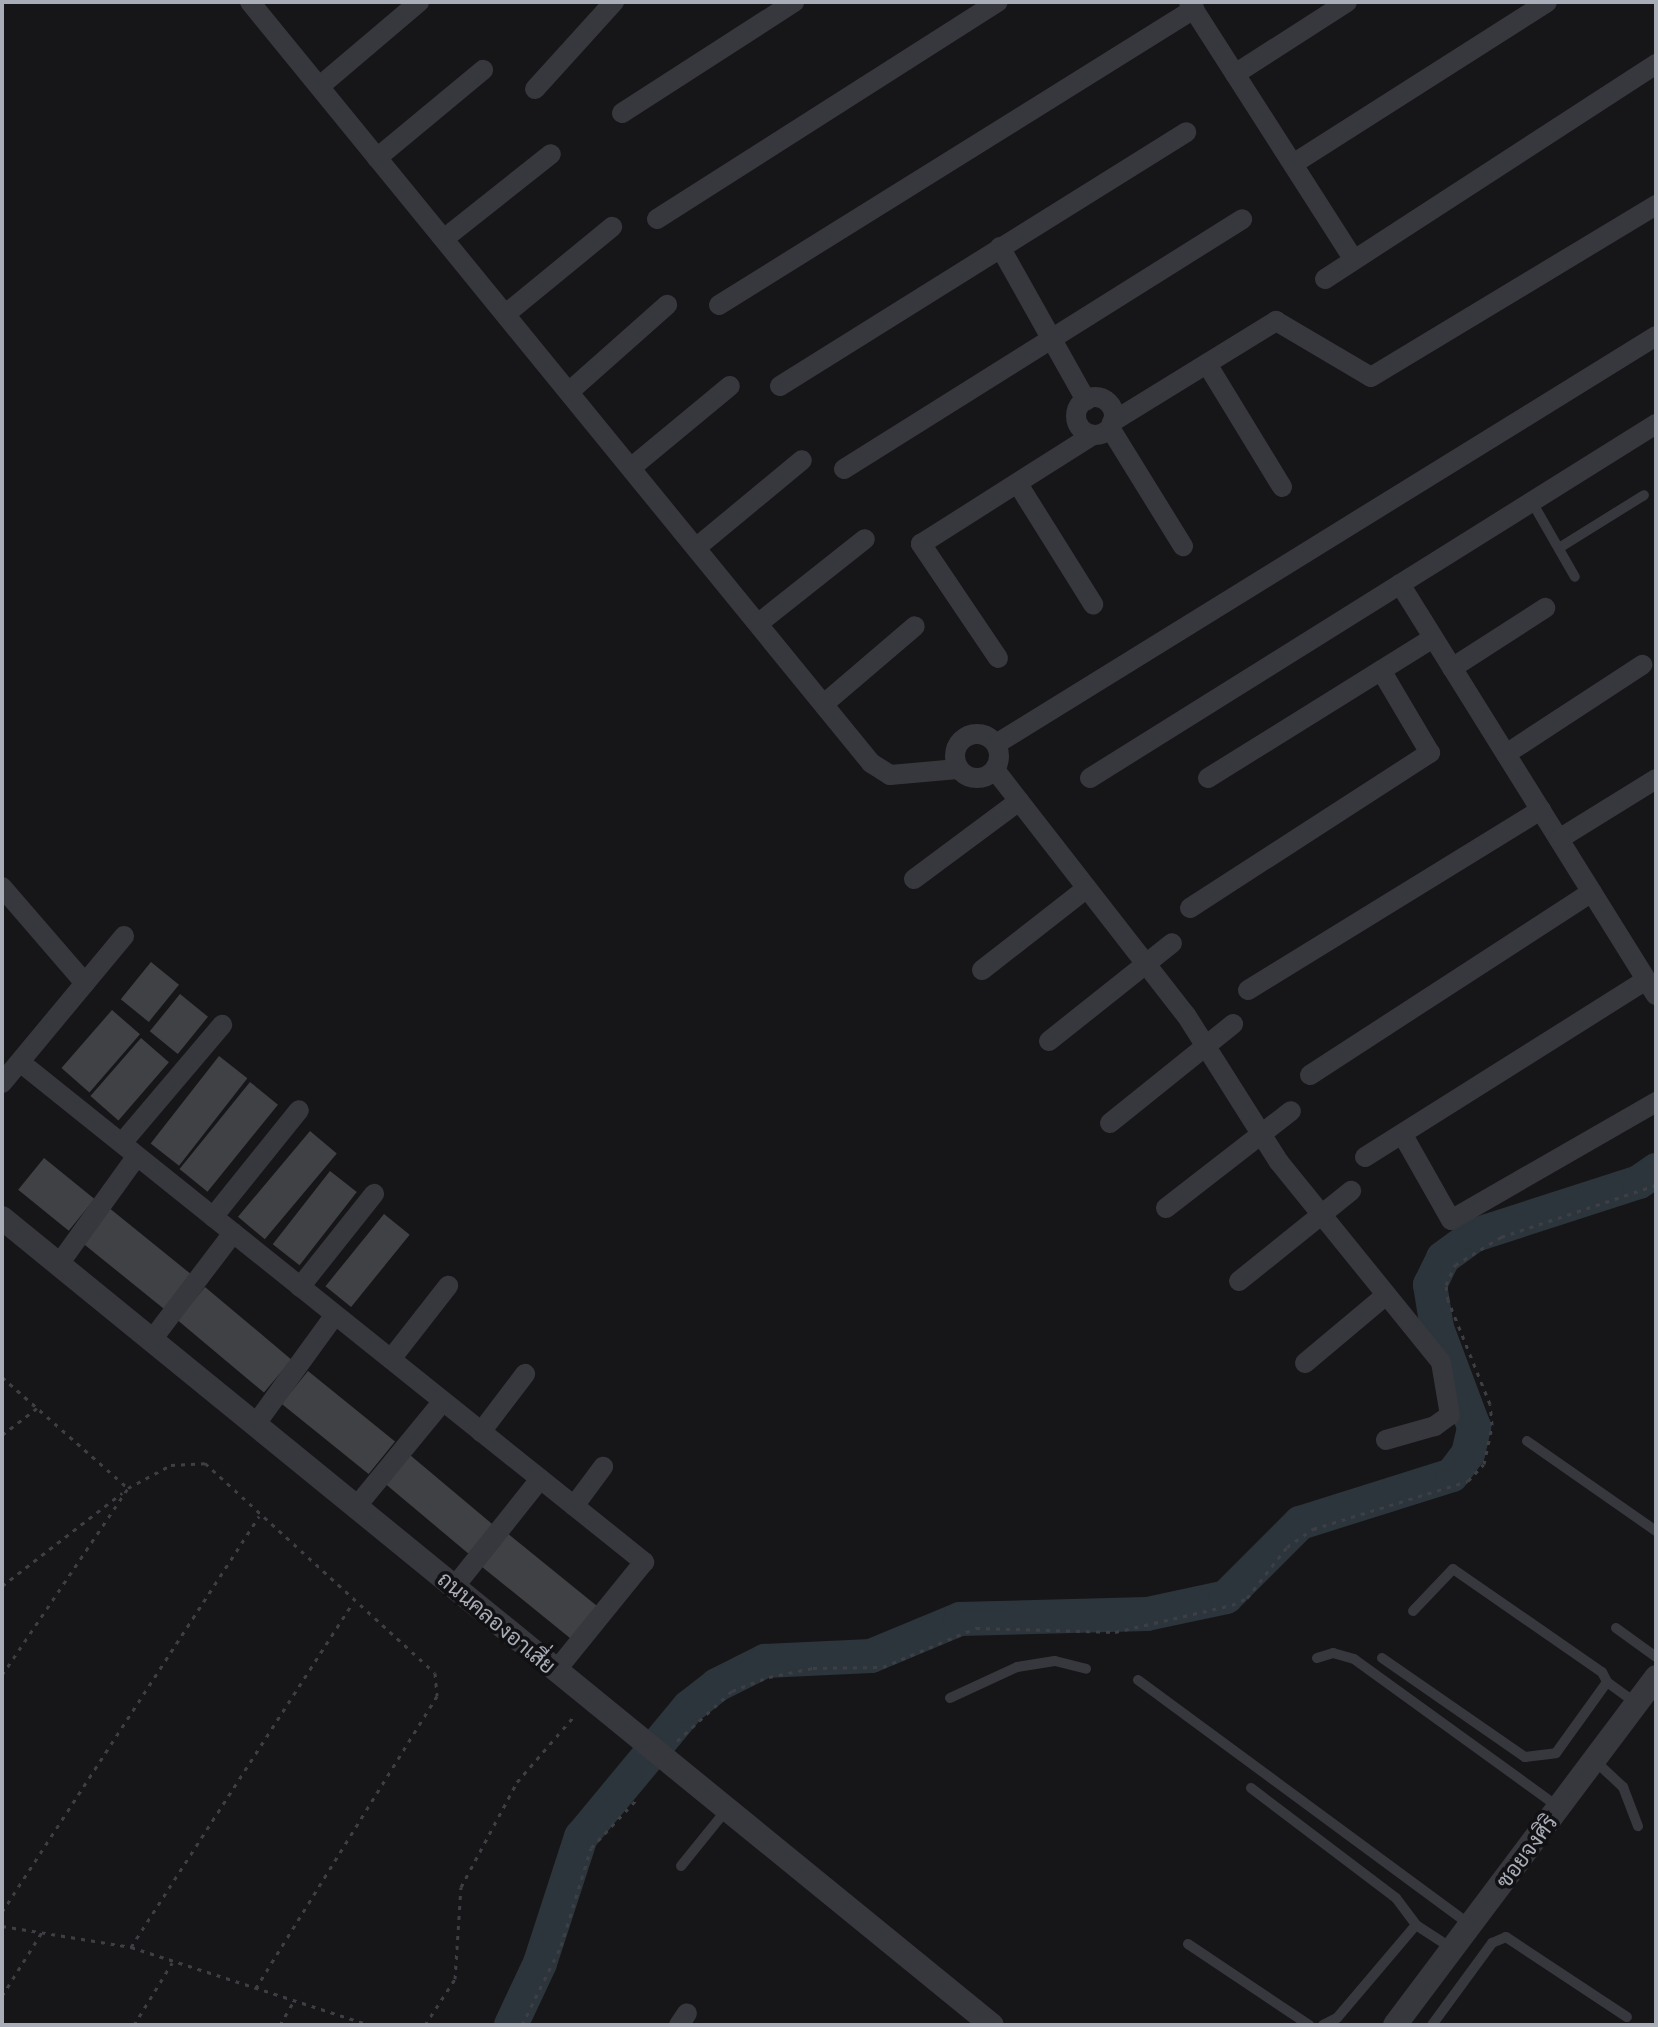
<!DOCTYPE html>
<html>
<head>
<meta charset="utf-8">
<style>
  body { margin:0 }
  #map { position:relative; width:1658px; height:2027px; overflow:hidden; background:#161618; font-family:"Noto Sans",Sarabun,sans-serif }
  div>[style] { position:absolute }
  .river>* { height:34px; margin:-17px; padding:0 17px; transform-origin:17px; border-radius:17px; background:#2c353c }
  .building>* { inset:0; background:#404145; transform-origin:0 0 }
  .path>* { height:3px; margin-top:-1.5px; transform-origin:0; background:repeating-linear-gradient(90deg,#3d3f44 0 4px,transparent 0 10px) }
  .service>* { height:10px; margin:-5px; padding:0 5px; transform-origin:5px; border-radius:5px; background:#37383d }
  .minor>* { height:20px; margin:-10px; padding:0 10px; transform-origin:10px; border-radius:10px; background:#37383d }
  .minor>.ring { margin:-10px; padding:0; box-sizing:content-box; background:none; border:20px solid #37383d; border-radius:50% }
  .tertiary>* { height:24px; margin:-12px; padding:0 12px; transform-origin:12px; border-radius:12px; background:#37383d }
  span { translate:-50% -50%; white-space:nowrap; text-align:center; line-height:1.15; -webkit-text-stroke:7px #111113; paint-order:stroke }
  .street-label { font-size:22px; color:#a8adb8 }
  .frame { position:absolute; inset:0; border:4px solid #a8adb8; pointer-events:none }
</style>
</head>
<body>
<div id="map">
  <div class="river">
    <i style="left:511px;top:2025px;width:68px;rotate:-64.9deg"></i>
    <i style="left:540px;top:1963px;width:133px;rotate:-72deg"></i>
    <i style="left:581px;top:1837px;width:169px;rotate:-50.3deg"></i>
    <i style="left:689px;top:1707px;width:36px;rotate:-38deg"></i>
    <i style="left:717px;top:1685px;width:54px;rotate:-26.6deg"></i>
    <i style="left:765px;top:1661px;width:106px;rotate:-2.7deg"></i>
    <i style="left:871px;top:1656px;width:96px;rotate:-22.6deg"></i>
    <i style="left:960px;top:1619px;width:187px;rotate:-1.5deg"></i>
    <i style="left:1147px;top:1614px;width:81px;rotate:-12.1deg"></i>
    <i style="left:1226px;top:1597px;width:105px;rotate:-45deg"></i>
    <i style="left:1300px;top:1523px;width:159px;rotate:-17.5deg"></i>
    <i style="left:1452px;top:1475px;width:26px;rotate:-53deg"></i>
    <i style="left:1468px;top:1454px;width:28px;rotate:-77deg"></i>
    <i style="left:1474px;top:1427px;width:106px;rotate:-110.5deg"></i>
    <i style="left:1437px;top:1328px;width:44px;rotate:-99.2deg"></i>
    <i style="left:1430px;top:1285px;width:30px;rotate:-64deg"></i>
    <i style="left:1443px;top:1258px;width:39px;rotate:-36deg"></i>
    <i style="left:1475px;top:1235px;width:172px;rotate:-17.9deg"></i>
    <i style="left:1639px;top:1182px;width:21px;rotate:-35deg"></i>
  </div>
  <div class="building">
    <i style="left:151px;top:962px;width:36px;height:48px;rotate:39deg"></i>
    <i style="left:180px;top:994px;width:36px;height:48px;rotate:39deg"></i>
    <i style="left:112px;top:1010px;width:37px;height:77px;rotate:41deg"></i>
    <i style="left:141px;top:1038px;width:37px;height:77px;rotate:41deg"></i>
    <i style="left:219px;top:1056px;width:36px;height:111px;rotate:38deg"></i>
    <i style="left:250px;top:1082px;width:36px;height:112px;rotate:39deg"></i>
    <i style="left:310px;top:1131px;width:35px;height:112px;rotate:40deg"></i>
    <i style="left:44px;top:1158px;width:65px;height:41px;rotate:39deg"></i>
    <i style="left:330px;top:1171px;width:34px;height:93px;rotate:38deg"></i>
    <i style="left:108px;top:1207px;width:109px;height:44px;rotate:39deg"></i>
    <i style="left:384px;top:1214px;width:33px;height:93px;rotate:39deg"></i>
    <i style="left:205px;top:1287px;width:113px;height:43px;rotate:40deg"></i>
    <i style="left:308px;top:1371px;width:112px;height:42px;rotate:39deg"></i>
    <i style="left:410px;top:1455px;width:108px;height:38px;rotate:40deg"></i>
    <i style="left:507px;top:1533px;width:117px;height:42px;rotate:39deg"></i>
  </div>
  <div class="path">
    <i style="left:2px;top:1377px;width:168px;rotate:41.4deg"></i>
    <i style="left:2px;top:1435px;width:44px;rotate:-37.6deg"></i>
    <i style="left:2px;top:1586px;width:152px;rotate:-37.8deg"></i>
    <i style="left:2px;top:1675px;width:225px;rotate:-56deg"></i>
    <i style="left:128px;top:1488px;width:49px;rotate:-28.1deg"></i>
    <i style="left:171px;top:1465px;width:34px;rotate:-3deg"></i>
    <i style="left:205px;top:1463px;width:311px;rotate:42.4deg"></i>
    <i style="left:435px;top:1673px;width:23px;rotate:85deg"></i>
    <i style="left:437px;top:1696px;width:345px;rotate:121.8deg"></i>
    <i style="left:677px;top:1741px;width:74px;rotate:-42.3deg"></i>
    <i style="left:732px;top:1691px;width:40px;rotate:-21deg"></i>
    <i style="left:769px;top:1677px;width:45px;rotate:-11.6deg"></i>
    <i style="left:813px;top:1668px;width:70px;rotate:-0.8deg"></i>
    <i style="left:883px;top:1667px;width:101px;rotate:-22.8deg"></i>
    <i style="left:976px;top:1628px;width:139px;rotate:1.6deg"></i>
    <i style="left:1115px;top:1632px;width:120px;rotate:-13deg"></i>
    <i style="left:1232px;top:1605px;width:17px;rotate:-25deg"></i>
    <i style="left:1247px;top:1598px;width:65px;rotate:-51.9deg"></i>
    <i style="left:1287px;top:1547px;width:32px;rotate:-35deg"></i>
    <i style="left:1313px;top:1529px;width:162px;rotate:-17.2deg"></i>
    <i style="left:1468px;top:1481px;width:23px;rotate:-47deg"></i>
    <i style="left:1484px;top:1464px;width:40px;rotate:-78deg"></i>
    <i style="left:1492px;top:1425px;width:21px;rotate:-95deg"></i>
    <i style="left:1490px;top:1404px;width:112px;rotate:-112deg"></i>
    <i style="left:1448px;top:1300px;width:15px;rotate:-98deg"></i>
    <i style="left:1446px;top:1285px;width:22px;rotate:-66deg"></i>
    <i style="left:1455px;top:1265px;width:54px;rotate:-31.3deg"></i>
    <i style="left:1501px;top:1237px;width:163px;rotate:-18.5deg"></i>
    <i style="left:2px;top:1912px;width:472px;rotate:-57deg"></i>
    <i style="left:2px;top:1926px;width:131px;rotate:9.2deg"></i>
    <i style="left:131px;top:1947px;width:251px;rotate:18.1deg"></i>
    <i style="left:131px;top:1947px;width:408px;rotate:-57.2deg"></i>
    <i style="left:2px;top:1996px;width:75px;rotate:-58deg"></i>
    <i style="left:134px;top:2025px;width:73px;rotate:-58.5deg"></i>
    <i style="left:280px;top:2025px;width:28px;rotate:-60deg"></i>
    <i style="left:425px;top:2025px;width:55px;rotate:-56.9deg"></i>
    <i style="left:455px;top:1979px;width:92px;rotate:-86.3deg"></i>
    <i style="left:461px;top:1887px;width:119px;rotate:-61.9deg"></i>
    <i style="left:517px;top:1782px;width:90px;rotate:-49.1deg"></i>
    <i style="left:522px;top:2025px;width:88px;rotate:-63.7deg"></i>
    <i style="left:561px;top:1946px;width:102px;rotate:-73deg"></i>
    <i style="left:591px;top:1848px;width:67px;rotate:-46.8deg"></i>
  </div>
  <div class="service">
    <i style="left:1532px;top:502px;width:86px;rotate:60.2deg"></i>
    <i style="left:1559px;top:548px;width:100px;rotate:-31.9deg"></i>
    <i style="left:1527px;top:1441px;width:157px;rotate:34.9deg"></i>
    <i style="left:1413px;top:1611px;width:58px;rotate:-46.4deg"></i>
    <i style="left:1453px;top:1569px;width:181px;rotate:34.7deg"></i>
    <i style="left:1602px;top:1672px;width:11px;rotate:63deg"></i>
    <i style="left:1616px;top:1628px;width:49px;rotate:35.9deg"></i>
    <i style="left:1317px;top:1658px;width:17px;rotate:-17deg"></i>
    <i style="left:1333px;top:1653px;width:22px;rotate:16deg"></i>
    <i style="left:1354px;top:1659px;width:251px;rotate:35.9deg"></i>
    <i style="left:1382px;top:1658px;width:174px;rotate:34.7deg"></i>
    <i style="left:1525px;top:1757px;width:31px;rotate:-7deg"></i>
    <i style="left:1556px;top:1753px;width:87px;rotate:-54.3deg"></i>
    <i style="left:1607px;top:1682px;width:34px;rotate:36deg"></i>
    <i style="left:1138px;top:1680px;width:411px;rotate:36.4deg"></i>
    <i style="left:950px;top:1698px;width:74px;rotate:-24.8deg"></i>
    <i style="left:1017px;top:1667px;width:38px;rotate:-9deg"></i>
    <i style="left:1055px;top:1661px;width:32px;rotate:14deg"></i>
    <i style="left:1594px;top:1760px;width:40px;rotate:43deg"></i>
    <i style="left:1623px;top:1787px;width:42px;rotate:69deg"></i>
    <i style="left:1251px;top:1788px;width:182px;rotate:37.2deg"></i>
    <i style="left:1396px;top:1898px;width:34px;rotate:53deg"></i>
    <i style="left:681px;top:1866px;width:75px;rotate:-51deg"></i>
    <i style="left:1188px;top:1944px;width:146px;rotate:33.8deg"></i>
    <i style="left:1323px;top:2025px;width:16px;rotate:-27deg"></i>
    <i style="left:1337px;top:2018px;width:122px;rotate:-49.7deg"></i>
    <i style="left:1416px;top:1925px;width:44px;rotate:33deg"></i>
    <i style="left:1432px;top:2025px;width:102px;rotate:-53.8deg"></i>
    <i style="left:1492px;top:1943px;width:15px;rotate:-23deg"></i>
    <i style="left:1506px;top:1937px;width:145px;rotate:33.5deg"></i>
  </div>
  <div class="minor">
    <i style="left:250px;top:2px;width:982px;rotate:50.78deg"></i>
    <i style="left:871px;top:763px;width:22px;rotate:32deg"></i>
    <i style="left:890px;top:775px;width:68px;rotate:-5deg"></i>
    <i style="left:1189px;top:2px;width:306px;rotate:57.4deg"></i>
    <i style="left:1235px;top:74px;width:133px;rotate:-32.7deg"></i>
    <i style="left:320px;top:86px;width:130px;rotate:-40.3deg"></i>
    <i style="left:535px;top:89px;width:118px;rotate:-47.8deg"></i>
    <i style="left:622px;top:113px;width:205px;rotate:-32.8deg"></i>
    <i style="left:377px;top:158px;width:138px;rotate:-39.7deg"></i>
    <i style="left:1293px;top:164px;width:301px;rotate:-32.5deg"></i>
    <i style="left:657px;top:219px;width:404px;rotate:-32.5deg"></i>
    <i style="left:445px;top:238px;width:135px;rotate:-38.4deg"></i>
    <i style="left:1000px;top:247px;width:176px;rotate:60.7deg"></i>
    <i style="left:1325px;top:279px;width:395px;rotate:-33deg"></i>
    <i style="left:719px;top:305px;width:560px;rotate:-31.93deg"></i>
    <i style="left:507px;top:313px;width:136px;rotate:-39.3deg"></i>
    <i style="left:1207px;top:364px;width:144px;rotate:58.6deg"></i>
    <i style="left:780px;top:386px;width:479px;rotate:-32deg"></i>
    <i style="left:570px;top:391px;width:130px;rotate:-41.6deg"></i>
    <i class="ring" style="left:1076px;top:397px;width:18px;height:18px"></i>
    <i style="left:1112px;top:422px;width:193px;rotate:-31.6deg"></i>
    <i style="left:1276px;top:321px;width:110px;rotate:30.5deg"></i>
    <i style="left:1371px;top:377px;width:333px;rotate:-31.1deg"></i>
    <i style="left:1110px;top:428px;width:139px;rotate:58.3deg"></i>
    <i style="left:632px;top:467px;width:127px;rotate:-39.6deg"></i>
    <i style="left:844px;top:469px;width:470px;rotate:-32.1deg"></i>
    <i style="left:1018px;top:484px;width:142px;rotate:58deg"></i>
    <i style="left:697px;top:547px;width:136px;rotate:-39.6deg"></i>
    <i style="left:1400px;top:584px;width:484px;rotate:58.1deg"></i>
    <i style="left:759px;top:623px;width:135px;rotate:-38.4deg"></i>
    <i style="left:998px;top:658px;width:138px;rotate:-124deg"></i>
    <i style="left:921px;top:544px;width:204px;rotate:-32.4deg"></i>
    <i style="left:1452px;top:668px;width:111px;rotate:-32.8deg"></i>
    <i style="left:825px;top:703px;width:118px;rotate:-40.5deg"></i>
    <i class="ring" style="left:955px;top:734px;width:24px;height:24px"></i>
    <i style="left:996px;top:744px;width:776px;rotate:-31.72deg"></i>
    <i style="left:1506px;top:754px;width:163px;rotate:-33.2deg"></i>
    <i style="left:995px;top:770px;width:311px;rotate:52.1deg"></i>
    <i style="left:1186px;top:1015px;width:174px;rotate:57.7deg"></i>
    <i style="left:1279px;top:1162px;width:257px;rotate:51deg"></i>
    <i style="left:1441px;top:1362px;width:54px;rotate:80.4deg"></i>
    <i style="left:1450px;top:1415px;width:19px;rotate:144deg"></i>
    <i style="left:1435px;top:1426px;width:51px;rotate:164.1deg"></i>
    <i style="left:1090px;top:778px;width:668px;rotate:-32.02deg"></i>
    <i style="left:1208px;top:778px;width:265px;rotate:-31.9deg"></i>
    <i style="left:1559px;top:839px;width:114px;rotate:-31.7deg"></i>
    <i style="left:914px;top:879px;width:131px;rotate:-36.6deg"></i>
    <i style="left:2px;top:887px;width:127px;rotate:49.2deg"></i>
    <i style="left:1190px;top:908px;width:286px;rotate:-32.9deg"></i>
    <i style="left:1430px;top:753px;width:96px;rotate:-120.6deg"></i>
    <i style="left:982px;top:970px;width:133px;rotate:-38deg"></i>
    <i style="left:1248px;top:990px;width:344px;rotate:-31.6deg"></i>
    <i style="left:1049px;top:1041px;width:157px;rotate:-38.5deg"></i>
    <i style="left:20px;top:1062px;width:800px;rotate:38.7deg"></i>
    <i style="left:644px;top:1562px;width:141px;rotate:129deg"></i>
    <i style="left:1310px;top:1075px;width:336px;rotate:-33deg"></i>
    <i style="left:2px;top:1083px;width:191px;rotate:-50.3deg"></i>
    <i style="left:1110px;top:1123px;width:158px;rotate:-38.8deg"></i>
    <i style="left:1404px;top:1137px;width:95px;rotate:60.5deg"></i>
    <i style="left:1451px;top:1220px;width:237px;rotate:-29.9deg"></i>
    <i style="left:122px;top:1143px;width:155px;rotate:-49.7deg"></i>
    <i style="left:1365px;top:1157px;width:332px;rotate:-32.2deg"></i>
    <i style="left:1166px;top:1208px;width:158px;rotate:-37.8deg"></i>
    <i style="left:213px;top:1217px;width:137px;rotate:-51.2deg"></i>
    <i style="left:59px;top:1264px;width:133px;rotate:-54.2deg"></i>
    <i style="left:1239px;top:1281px;width:144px;rotate:-38.8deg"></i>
    <i style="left:300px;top:1287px;width:119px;rotate:-51.5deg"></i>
    <i style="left:151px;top:1341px;width:136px;rotate:-52.8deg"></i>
    <i style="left:391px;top:1359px;width:93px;rotate:-52deg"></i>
    <i style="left:1305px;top:1363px;width:106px;rotate:-40deg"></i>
    <i style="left:255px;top:1425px;width:136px;rotate:-54deg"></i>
    <i style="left:481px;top:1432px;width:73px;rotate:-52.8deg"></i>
    <i style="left:574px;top:1506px;width:49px;rotate:-53.4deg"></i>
    <i style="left:356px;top:1507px;width:137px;rotate:-50.6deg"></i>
    <i style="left:455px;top:1586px;width:137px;rotate:-51.5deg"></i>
    <i style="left:679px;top:2025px;width:14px;rotate:-56deg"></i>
  </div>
  <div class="tertiary">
    <i style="left:2px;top:1218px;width:1277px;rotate:39.19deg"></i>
    <i style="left:1395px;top:2025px;width:435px;rotate:-53.1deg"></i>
  </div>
  <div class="street-label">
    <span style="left:497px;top:1622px;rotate:40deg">ถนนคลองอาเสี่ย</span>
    <span style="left:1526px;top:1851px;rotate:-53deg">ซอยจงศิริ</span>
  </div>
  <div class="frame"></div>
</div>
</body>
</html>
